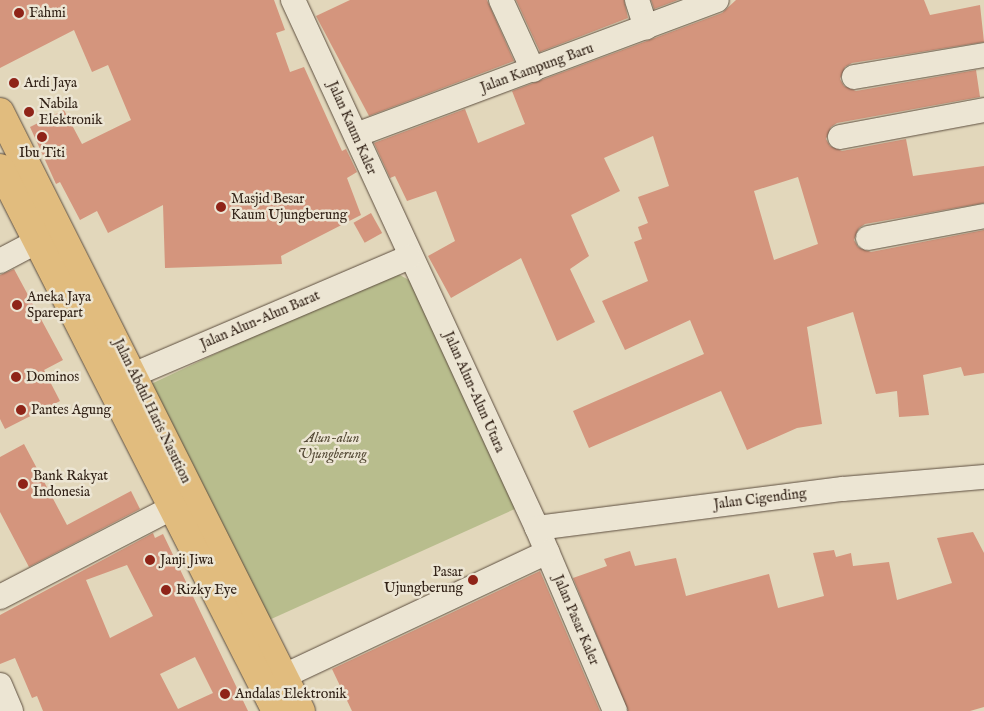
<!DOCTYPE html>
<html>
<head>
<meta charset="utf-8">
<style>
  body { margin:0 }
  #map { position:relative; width:984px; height:711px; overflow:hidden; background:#e2d7bb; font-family:"IM FELL English",serif }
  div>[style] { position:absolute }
  .green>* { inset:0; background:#b8bd8d }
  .building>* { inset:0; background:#d4957d; transform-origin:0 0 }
  .roads { filter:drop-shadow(0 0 1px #5d4e3f) drop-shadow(0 0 1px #5d4e3f) }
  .minor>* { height:24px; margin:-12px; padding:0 12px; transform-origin:12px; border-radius:12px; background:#ece5d3 }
  .highway>* { height:28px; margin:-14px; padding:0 14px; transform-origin:14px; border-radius:14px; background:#e1bc7e }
  .dots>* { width:14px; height:14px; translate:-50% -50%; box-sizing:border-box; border:2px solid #ece5d3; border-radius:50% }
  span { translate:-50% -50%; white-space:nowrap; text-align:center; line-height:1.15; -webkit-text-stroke:5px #ece5d3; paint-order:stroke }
  .poi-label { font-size:14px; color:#312116 }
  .left { translate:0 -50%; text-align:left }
  .right { translate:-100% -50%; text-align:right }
  .street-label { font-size:14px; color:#312116 }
  .park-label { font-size:14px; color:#534834; font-style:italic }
</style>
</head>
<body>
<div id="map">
  <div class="green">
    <i style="clip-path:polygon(398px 274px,416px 284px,517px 508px,269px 620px,151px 384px,383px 275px)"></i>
  </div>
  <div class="building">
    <i style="clip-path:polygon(0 0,274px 0,285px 30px,276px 33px,290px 72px,304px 67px,342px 151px,346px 149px,357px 172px,347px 178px,361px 215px,281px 256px,282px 264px,165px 268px,163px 205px,108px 233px,97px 211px,80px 220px,60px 182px,56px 184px,30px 127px,64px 110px,82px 144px,131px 120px,108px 65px,92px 72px,74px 30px,0 68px)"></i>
    <i style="clip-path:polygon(350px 0,487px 0,514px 61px,369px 116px,316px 16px)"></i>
    <i style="clip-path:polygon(516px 0,624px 0,628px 18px,540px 52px)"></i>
    <i style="clip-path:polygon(651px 0,678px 0,654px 9px)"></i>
    <i style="clip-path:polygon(evenodd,736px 0,924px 0,930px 15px,980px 5px,984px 42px,852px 63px,845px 67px,840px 79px,844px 86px,856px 91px,976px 70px,980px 97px,837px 123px,831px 127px,826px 139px,830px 146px,842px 151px,906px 139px,913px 176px,984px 166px,984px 203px,865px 224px,859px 228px,854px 240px,858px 247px,871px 252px,984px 230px,984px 373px,964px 376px,961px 367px,923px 375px,929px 415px,899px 417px,897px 391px,876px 394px,853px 312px,807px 327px,822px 424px,797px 428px,747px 450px,721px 391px,589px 448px,573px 411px,704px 354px,690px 320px,625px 350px,602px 301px,648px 281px,634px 242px,642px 239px,638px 227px,648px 223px,638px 197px,669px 186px,653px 136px,604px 158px,620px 191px,571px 215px,589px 256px,570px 269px,595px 322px,557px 341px,521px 258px,451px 298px,428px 256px,455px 241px,436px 191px,407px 201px,395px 176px,390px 178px,374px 143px,465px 109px,478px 143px,525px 124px,512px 91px,722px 13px,736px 0,798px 177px,818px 244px,774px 260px,754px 191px,798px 177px)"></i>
    <i style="left:371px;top:213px;width:23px;height:20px;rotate:61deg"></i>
    <i style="clip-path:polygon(14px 269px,63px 360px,44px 370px,60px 401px,5px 429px,0 419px,0 275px)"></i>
    <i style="clip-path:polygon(24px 444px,67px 525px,131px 491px,140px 509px,29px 567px,0 512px,0 457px)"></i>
    <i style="clip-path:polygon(973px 532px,984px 553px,984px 707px,970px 711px,628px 711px,573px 578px,607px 566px,604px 559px,630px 551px,635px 566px,676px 558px,686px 596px,769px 574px,778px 608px,824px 596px,813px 553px,834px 550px,836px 557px,851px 553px,853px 566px,889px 562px,897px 600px,952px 583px,937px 538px)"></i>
    <i style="clip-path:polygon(evenodd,153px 533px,155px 538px,163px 534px,248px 711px,43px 711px,37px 696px,32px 698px,15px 658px,0 664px,0 615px,153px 533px,127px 565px,153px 616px,110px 638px,86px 580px,127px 565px,153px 533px,195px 657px,213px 693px,178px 709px,160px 674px,195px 657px)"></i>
    <i style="clip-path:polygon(540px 571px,600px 711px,352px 711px,332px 669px)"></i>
  </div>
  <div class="roads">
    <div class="minor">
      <i style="left:293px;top:0;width:582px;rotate:65.2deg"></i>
      <i style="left:537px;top:528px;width:199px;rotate:66.9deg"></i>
      <i style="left:501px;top:0;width:77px;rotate:65.4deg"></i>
      <i style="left:637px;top:0;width:29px;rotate:72deg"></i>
      <i style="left:854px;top:77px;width:132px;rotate:-9.6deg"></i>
      <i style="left:356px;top:135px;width:385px;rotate:-20.5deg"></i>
      <i style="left:840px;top:137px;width:147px;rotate:-10.6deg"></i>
      <i style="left:868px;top:238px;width:118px;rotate:-10.7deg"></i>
      <i style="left:0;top:261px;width:43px;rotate:-27.8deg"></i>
      <i style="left:114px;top:383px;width:321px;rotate:-23.1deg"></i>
      <i style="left:537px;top:528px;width:308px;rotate:-7.3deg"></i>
      <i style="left:843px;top:489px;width:142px;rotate:-4.9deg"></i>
      <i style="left:0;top:597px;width:194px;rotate:-27.4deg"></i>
      <i style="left:284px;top:676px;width:291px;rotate:-25.2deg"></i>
      <i style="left:0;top:685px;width:28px;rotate:67deg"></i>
    </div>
    <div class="highway">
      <i style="left:0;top:112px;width:670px;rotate:63.32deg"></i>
      <i style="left:0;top:168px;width:609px;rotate:63.06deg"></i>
    </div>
  </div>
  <div class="dots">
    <i style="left:19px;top:13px;background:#8f2418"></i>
    <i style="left:14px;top:83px;background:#8f2418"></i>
    <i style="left:29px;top:112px;background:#8f2418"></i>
    <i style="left:42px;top:137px;background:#8f2418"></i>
    <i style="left:221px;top:207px;background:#8f2418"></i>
    <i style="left:17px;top:305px;background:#8f2418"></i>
    <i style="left:16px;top:377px;background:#8f2418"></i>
    <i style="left:21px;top:410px;background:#8f2418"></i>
    <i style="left:23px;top:484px;background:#8f2418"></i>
    <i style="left:150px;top:560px;background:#8f2418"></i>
    <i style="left:473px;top:580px;background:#8f2418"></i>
    <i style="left:166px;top:590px;background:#8f2418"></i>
    <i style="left:225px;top:694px;background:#8f2418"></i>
  </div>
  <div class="poi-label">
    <span class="left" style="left:29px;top:13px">Fahmi</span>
    <span class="left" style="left:24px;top:83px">Ardi Jaya</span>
    <span class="left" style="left:39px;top:112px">Nabila<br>Elektronik</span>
    <span style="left:42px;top:153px">Ibu Titi</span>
    <span class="left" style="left:231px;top:207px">Masjid Besar<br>Kaum Ujungberung</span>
    <span class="left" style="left:27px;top:305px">Aneka Jaya<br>Sparepart</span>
    <span class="left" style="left:26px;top:377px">Dominos</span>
    <span class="left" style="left:31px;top:410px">Pantes Agung</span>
    <span class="left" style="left:33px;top:484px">Bank Rakyat<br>Indonesia</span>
    <span class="left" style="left:160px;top:560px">Janji Jiwa</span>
    <span class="right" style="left:463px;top:580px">Pasar<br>Ujungberung</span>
    <span class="left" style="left:176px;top:590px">Rizky Eye</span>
    <span class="left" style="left:235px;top:694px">Andalas Elektronik</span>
  </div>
  <div class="street-label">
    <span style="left:537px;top:68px;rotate:-20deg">Jalan Kampung Baru</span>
    <span style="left:352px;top:128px;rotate:66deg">Jalan Kaum Kaler</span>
    <span style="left:260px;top:320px;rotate:-23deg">Jalan Alun-Alun Barat</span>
    <span style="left:474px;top:392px;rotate:66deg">Jalan Alun-Alun Utara</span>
    <span style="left:152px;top:411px;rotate:64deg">Jalan Abdul Haris Nasution</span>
    <span style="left:760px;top:499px;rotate:-7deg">Jalan Cigending</span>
    <span style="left:576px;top:620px;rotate:67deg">Jalan Pasar Kaler</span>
  </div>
  <div class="park-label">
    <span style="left:332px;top:446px">Alun-alun<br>Ujungberung</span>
  </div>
</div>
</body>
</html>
